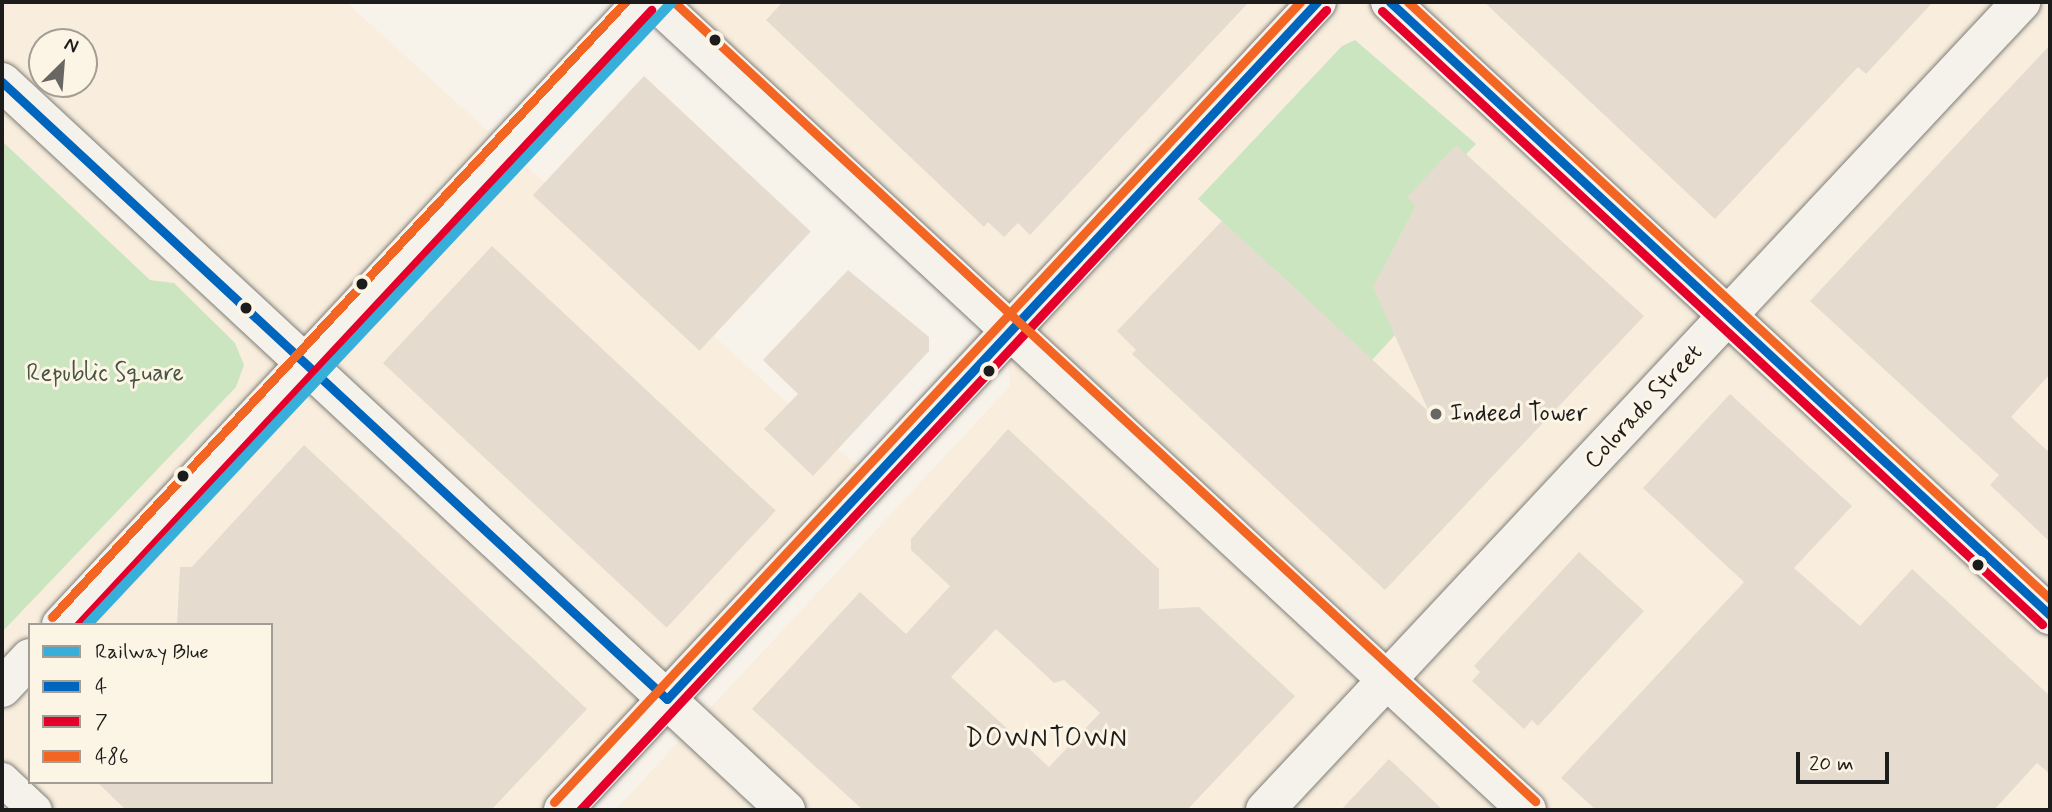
<!DOCTYPE html>
<html>
<head>
<meta charset="utf-8">
<style>
  body { margin:0 }
  #map { position:relative; width:2052px; height:812px; overflow:hidden; background:#f7f3ea; font-family:Mynerve,sans-serif }
  div>[style] { position:absolute }
  .built>* { inset:0; background:#f9eedd }
  .green>* { inset:0; background:#cae5c0 }
  .building>* { inset:0; background:#e5dbcf; transform-origin:0 0 }
  .roads { filter:drop-shadow(0 0 2px #7f7d79) drop-shadow(0 0 2px #7f7d79) }
  .minor>* { height:33px; margin:-16.5px; padding:0 16.5px; transform-origin:16.5px; border-radius:16.5px; background:#f5f2ec }
  .major>* { height:38px; margin:-19px; padding:0 19px; transform-origin:19px; border-radius:19px; background:#f5f2ec }
  .bus-1>* { height:9px; margin:-4.5px; padding:0 4.5px; transform-origin:4.5px; border-radius:4.5px; background:#0065bd }
  .bus-2>* { height:9px; margin:-4.5px; padding:0 4.5px; transform-origin:4.5px; border-radius:4.5px; background:#e4002b }
  .bus-3>* { height:9px; margin:-4.5px; padding:0 4.5px; transform-origin:4.5px; border-radius:4.5px; background:#f26522 }
  .rail-1>* { height:10px; margin:-5px; padding:0 5px; transform-origin:5px; border-radius:5px; background:#38afda }
  .dots>* { width:19px; height:19px; translate:-50% -50%; box-sizing:border-box; border:4px solid #fcf5e5; border-radius:50% }
  span { translate:-50% -50%; white-space:nowrap; text-align:center; line-height:1.15; -webkit-text-stroke:6px #fcf5e5; paint-order:stroke }
  .park-label { font-size:24px; color:#455543 }
  .street-label { font-size:24px; color:#1c1c1c }
  .poi-label { font-size:24px; color:#1c1c1c }
  .left { translate:0 -50%; text-align:left }
  .neighbourhood-label { font-size:26px; color:#1c1c1c; letter-spacing:2px }
  .frame { position:absolute; inset:0; border:4px solid #1c1c1c; pointer-events:none }
  .legend { position:absolute; left:28px; top:623px; width:245px; height:161px; box-sizing:border-box; background:#fcf5e5; border:2px solid #a29e95; margin:0; padding:9px 12px; list-style:none; font-size:21px; color:#1c1c1c }
  .legend li { display:flex; align-items:center; gap:14px; height:35px }
  .legend b { width:35px; border:2px solid #a29e95 }
  .north { position:absolute; left:28px; top:28px; width:70px; height:70px; box-sizing:border-box; background:#fcf5e5; border:2px solid #a29e95; border-radius:50%; rotate:25deg; font-size:19px; font-weight:700; line-height:28px; text-align:center; color:#1c1c1c }
  .north::after { content:''; display:block; margin:auto; width:24px; height:32px; background:#696764; clip-path:polygon(50% 0,100% 100%,50% 72%,0 100%) }
  .scale { position:absolute; left:1796px; top:752px; width:93px; height:32px; box-sizing:border-box; border:4px solid #1c1c1c; border-top:0; padding-left:9px; font-size:21px; line-height:24px; white-space:nowrap; color:#1c1c1c; -webkit-text-stroke:5px #fcf5e5; paint-order:stroke }
</style>
</head>
<body>
<div id="map">
  <div class="built">
    <i style="clip-path:polygon(evenodd,2px 2px,346px 2px,878px 485px,575px 810px,2px 810px,2px 2px,42px 42px,84px 42px,84px 84px,42px 84px,42px 42px,2px 2px,30px 625px,271px 625px,271px 782px,30px 782px,30px 625px)"></i>
    <i style="clip-path:polygon(680px 2px,2050px 2px,2050px 810px,615px 810px,1010px 386px,1005px 302px)"></i>
  </div>
  <div class="green">
    <i style="clip-path:polygon(1355px 40px,1476px 144px,1416px 206px,1374px 286px,1395px 335px,1372px 360px,1198px 199px,1342px 46px)"></i>
    <i style="clip-path:polygon(2px 141px,150px 280px,174px 283px,235px 343px,244px 365px,236px 387px,2px 632px)"></i>
  </div>
  <div class="building">
    <i style="clip-path:polygon(783px 2px,1249px 2px,1030px 235px,1018px 223px,1004px 237px,988px 222px,984px 227px,766px 20px)"></i>
    <i style="clip-path:polygon(1484px 2px,1933px 2px,1866px 74px,1858px 67px,1715px 219px)"></i>
    <i style="clip-path:polygon(2050px 45px,2050px 374px,2011px 417px,2050px 453px,2050px 542px,1990px 485px,1999px 475px,1810px 301px)"></i>
    <i style="left:644px;top:76px;width:228px;height:163px;rotate:43deg"></i>
    <i style="clip-path:polygon(1456px 145px,1644px 316px,1385px 590px,1132px 354px,1136px 350px,1117px 331px,1222px 221px,1429px 412px,1373px 287px,1416px 206px,1407px 197px)"></i>
    <i style="left:492px;top:246px;width:388px;height:160px;rotate:43deg"></i>
    <i style="clip-path:polygon(848px 270px,929px 337px,929px 351px,813px 476px,764px 429px,798px 394px,763px 360px)"></i>
    <i style="clip-path:polygon(1730px 394px,1852px 506px,1794px 568px,1860px 626px,1912px 569px,2050px 696px,2050px 774px,2037px 763px,1994px 810px,1596px 810px,1561px 778px,1744px 582px,1643px 488px)"></i>
    <i style="clip-path:polygon(evenodd,1008px 429px,1159px 569px,1159px 609px,1199px 607px,1295px 696px,1187px 810px,863px 810px,752px 709px,860px 592px,906px 634px,950px 586px,911px 550px,911px 539px,1008px 429px,996px 629px,1054px 683px,1064px 680px,1100px 713px,1049px 767px,951px 677px,996px 629px)"></i>
    <i style="clip-path:polygon(304px 445px,587px 709px,491px 810px,126px 810px,97px 782px,271px 782px,271px 625px,177px 625px,180px 567px,192px 567px)"></i>
    <i style="clip-path:polygon(1579px 552px,1644px 611px,1538px 726px,1532px 720px,1524px 729px,1472px 681px,1480px 672px,1474px 666px)"></i>
    <i style="clip-path:polygon(1389px 759px,1443px 810px,1341px 810px)"></i>
  </div>
  <div class="roads">
    <div class="minor">
      <i style="left:2px;top:779px;width:45px;rotate:43.2deg"></i>
    </div>
    <div class="major">
      <i style="left:656px;top:2px;width:1188px;rotate:42.85deg"></i>
      <i style="left:1390px;top:2px;width:901px;rotate:42.89deg"></i>
      <i style="left:2px;top:82px;width:1070px;rotate:42.88deg"></i>
      <i style="left:61px;top:625px;width:852px;rotate:-47deg"></i>
      <i style="left:2px;top:688px;width:41px;rotate:-47deg"></i>
      <i style="left:563px;top:810px;width:1105px;rotate:-46.98deg"></i>
      <i style="left:1265px;top:810px;width:1107px;rotate:-46.9deg"></i>
    </div>
  </div>
  <div class="bus-1">
    <i style="left:1390px;top:2px;width:901px;rotate:42.89deg"></i>
    <i style="left:2px;top:82px;width:907px;rotate:42.86deg"></i>
    <i style="left:667px;top:699px;width:953px;rotate:-47deg"></i>
  </div>
  <div class="bus-2">
    <i style="left:1382px;top:11px;width:901px;rotate:42.89deg"></i>
    <i style="left:78px;top:625px;width:841px;rotate:-47.02deg"></i>
    <i style="left:580px;top:810px;width:1094px;rotate:-47deg"></i>
  </div>
  <div class="bus-3">
    <i style="left:674px;top:2px;width:1175px;rotate:42.86deg"></i>
    <i style="left:1408px;top:2px;width:877px;rotate:42.92deg"></i>
    <i style="left:52px;top:617px;width:841px;rotate:-47.02deg"></i>
    <i style="left:554px;top:802px;width:1094px;rotate:-47deg"></i>
  </div>
  <div class="rail-1">
    <i style="left:87px;top:625px;width:855px;rotate:-46.8deg"></i>
  </div>
  <div class="dots">
    <i style="left:715px;top:40px;background:#1c1c1c"></i>
    <i style="left:362px;top:284px;background:#1c1c1c"></i>
    <i style="left:246px;top:308px;background:#1c1c1c"></i>
    <i style="left:989px;top:371px;background:#1c1c1c"></i>
    <i style="left:1436px;top:414px;background:#696764"></i>
    <i style="left:183px;top:476px;background:#1c1c1c"></i>
    <i style="left:1978px;top:565px;background:#1c1c1c"></i>
  </div>
  <div class="park-label">
    <span style="left:105px;top:374px">Republic Square</span>
  </div>
  <div class="street-label">
    <span style="left:1644px;top:407px;rotate:-47deg">Colorado Street</span>
  </div>
  <div class="poi-label">
    <span class="left" style="left:1450px;top:414px">Indeed Tower</span>
  </div>
  <div class="neighbourhood-label">
    <span style="left:1047px;top:740px">DOWNTOWN</span>
  </div>
  <div class="frame"></div>
  <ul class="legend">
  <li><b style="height:9px;background:#38afda"></b>Railway Blue</li>
  <li><b style="height:9px;background:#0065bd"></b>4</li>
  <li><b style="height:9px;background:#e4002b"></b>7</li>
  <li><b style="height:9px;background:#f26522"></b>486</li>
  </ul>
  <div class="north">N</div>
  <div class="scale">20 m</div>
</div>
</body>
</html>
